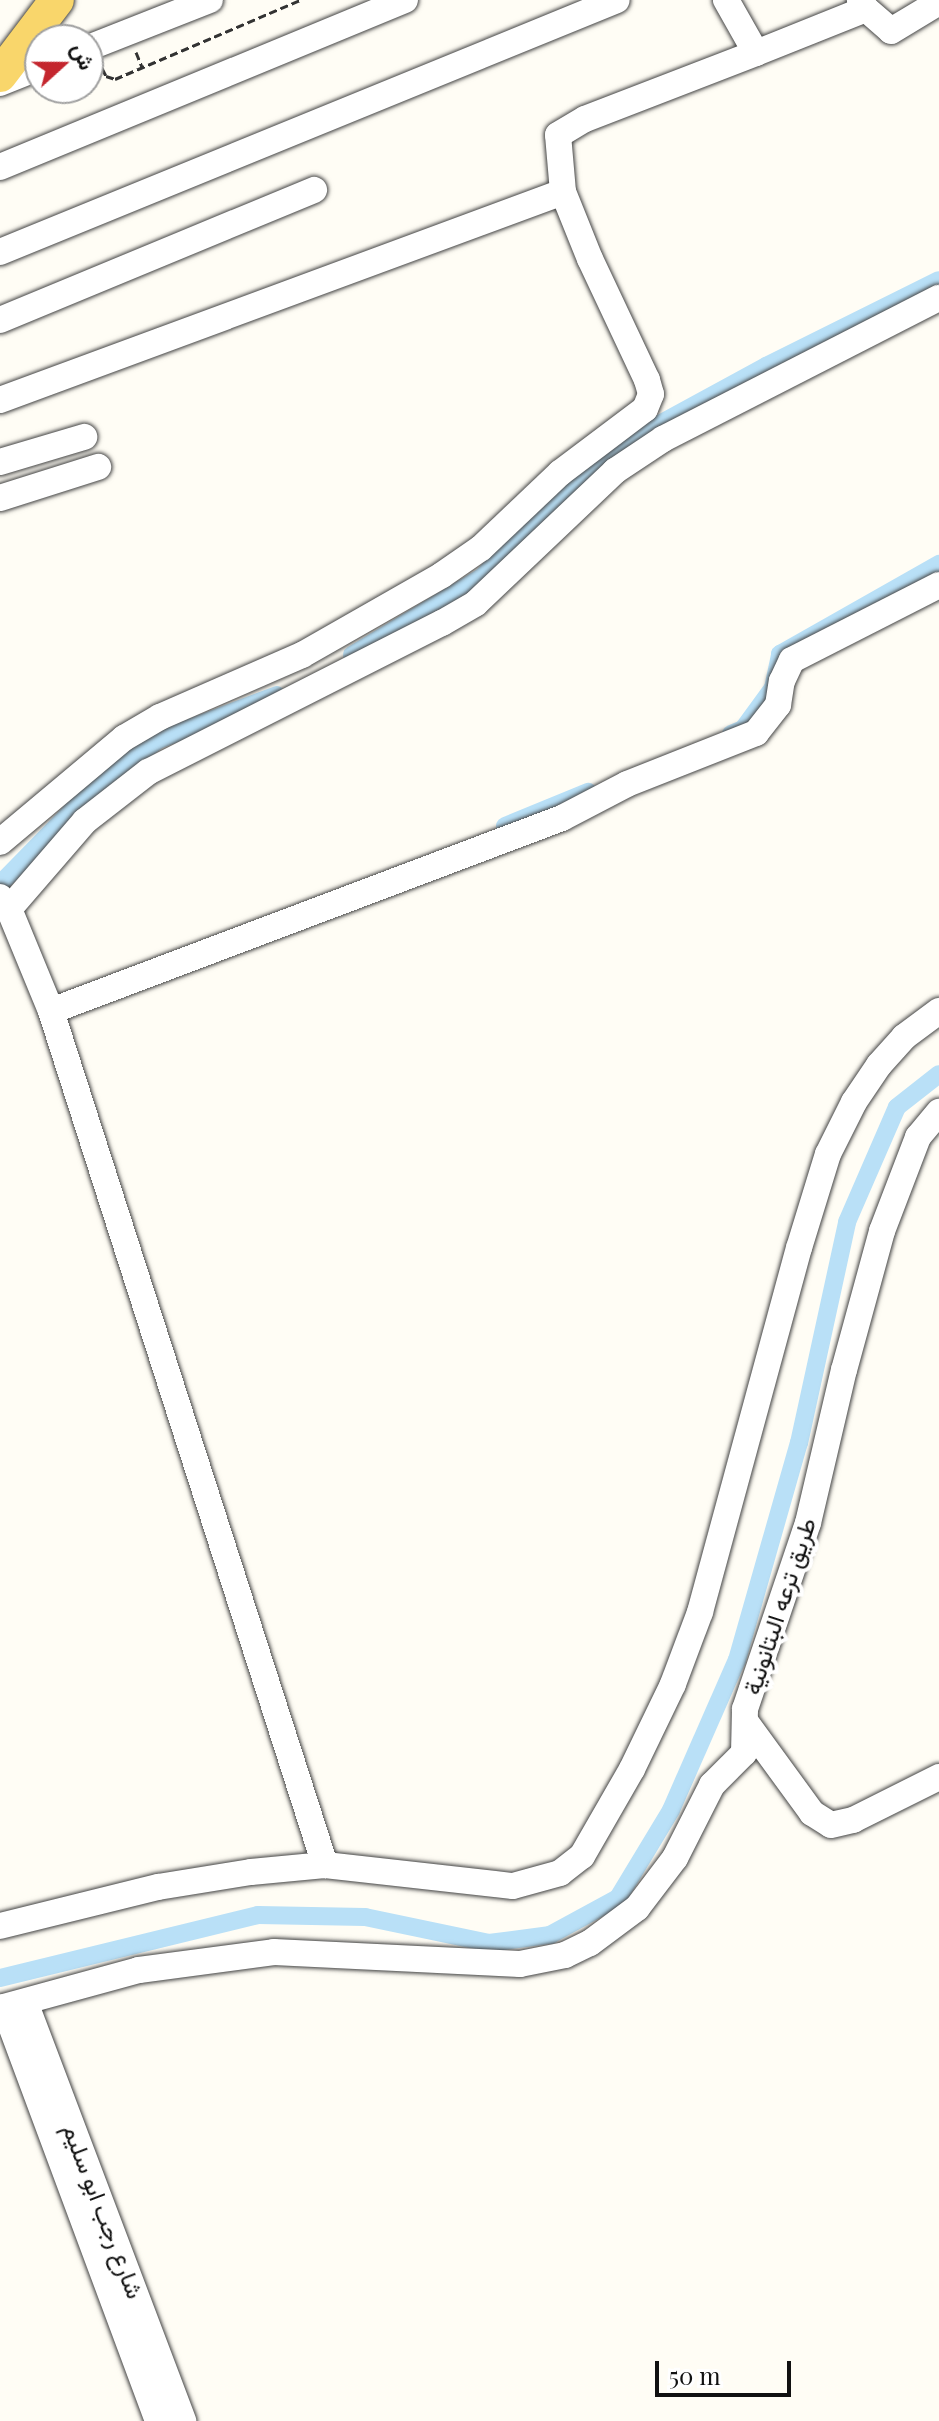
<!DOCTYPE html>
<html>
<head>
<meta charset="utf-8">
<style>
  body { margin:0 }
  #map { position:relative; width:939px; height:2421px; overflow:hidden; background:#fffdf5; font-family:"Playfair Display",Vazirmatn,serif }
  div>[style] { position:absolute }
  .canal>* { height:18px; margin:-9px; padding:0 9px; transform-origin:9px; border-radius:9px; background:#b9e0f7 }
  .path>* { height:3px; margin-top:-1.5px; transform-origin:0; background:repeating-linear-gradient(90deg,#333 0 8px,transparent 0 12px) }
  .roads { filter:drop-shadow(0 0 2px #444) drop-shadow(0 0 2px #444) }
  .minor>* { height:26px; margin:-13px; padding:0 13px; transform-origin:13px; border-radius:13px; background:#fff }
  .major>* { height:34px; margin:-17px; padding:0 17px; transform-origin:17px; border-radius:17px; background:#f9d66b }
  span { translate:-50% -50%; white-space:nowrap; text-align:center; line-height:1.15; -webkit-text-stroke:8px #fff; paint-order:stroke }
  .street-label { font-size:24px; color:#111 }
  .north { position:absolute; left:24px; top:24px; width:80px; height:80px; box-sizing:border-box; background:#fff; border:2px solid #a0a0a0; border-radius:50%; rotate:69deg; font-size:22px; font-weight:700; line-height:32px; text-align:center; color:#111 }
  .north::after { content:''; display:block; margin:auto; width:28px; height:36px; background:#c4262e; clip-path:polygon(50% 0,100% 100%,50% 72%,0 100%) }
  .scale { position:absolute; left:655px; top:2361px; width:136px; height:36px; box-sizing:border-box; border:4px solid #111; border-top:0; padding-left:10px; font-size:24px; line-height:28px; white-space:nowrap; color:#111; -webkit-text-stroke:6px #fff; paint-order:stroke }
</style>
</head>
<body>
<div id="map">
  <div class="canal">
    <i style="left:352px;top:655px;width:152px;rotate:-31deg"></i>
    <i style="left:482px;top:577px;width:108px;rotate:-46.1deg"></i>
    <i style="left:557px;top:499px;width:113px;rotate:-37.1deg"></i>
    <i style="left:647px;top:431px;width:136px;rotate:-28.6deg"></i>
    <i style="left:766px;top:366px;width:193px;rotate:-26.4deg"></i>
    <i style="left:731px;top:734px;width:13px;rotate:-23deg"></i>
    <i style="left:743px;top:729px;width:51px;rotate:-53.8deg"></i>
    <i style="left:773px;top:688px;width:35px;rotate:-78deg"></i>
    <i style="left:780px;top:654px;width:183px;rotate:-29.5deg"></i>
    <i style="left:505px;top:826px;width:90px;rotate:-22.3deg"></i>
    <i style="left:0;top:884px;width:133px;rotate:-45.6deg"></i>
    <i style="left:93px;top:789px;width:81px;rotate:-37deg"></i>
    <i style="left:158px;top:740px;width:127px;rotate:-20.7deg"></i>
    <i style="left:0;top:1978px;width:266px;rotate:-13.7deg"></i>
    <i style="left:258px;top:1915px;width:107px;rotate:1.1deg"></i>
    <i style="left:365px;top:1917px;width:127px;rotate:11.8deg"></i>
    <i style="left:489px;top:1943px;width:62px;rotate:-7.5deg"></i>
    <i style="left:550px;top:1935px;width:77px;rotate:-28.6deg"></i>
    <i style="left:618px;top:1898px;width:103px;rotate:-58.9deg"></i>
    <i style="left:671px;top:1810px;width:164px;rotate:-66.3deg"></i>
    <i style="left:737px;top:1660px;width:226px;rotate:-74.1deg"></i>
    <i style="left:799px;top:1443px;width:226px;rotate:-77.7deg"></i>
    <i style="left:847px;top:1222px;width:125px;rotate:-66.5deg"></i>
    <i style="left:897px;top:1107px;width:53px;rotate:-38.2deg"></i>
  </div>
  <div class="path">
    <i style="left:136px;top:52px;width:16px;rotate:68deg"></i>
    <i style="left:102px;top:68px;width:9px;rotate:63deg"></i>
    <i style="left:106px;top:76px;width:9px;rotate:18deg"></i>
    <i style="left:115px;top:79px;width:201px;rotate:-23.1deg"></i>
  </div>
  <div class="roads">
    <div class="minor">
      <i style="left:866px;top:9px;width:33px;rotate:41deg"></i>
      <i style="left:891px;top:31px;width:56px;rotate:-31.1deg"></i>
      <i style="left:88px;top:48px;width:131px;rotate:-21.5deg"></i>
      <i style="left:756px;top:53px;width:118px;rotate:-21.8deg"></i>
      <i style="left:866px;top:9px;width:11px;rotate:-124deg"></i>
      <i style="left:0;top:83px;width:43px;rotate:-21.8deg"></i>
      <i style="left:0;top:167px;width:438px;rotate:-22.4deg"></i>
      <i style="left:0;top:252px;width:666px;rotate:-22.22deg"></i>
      <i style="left:0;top:320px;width:340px;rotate:-22.5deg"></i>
      <i style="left:0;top:400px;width:600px;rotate:-20.28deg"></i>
      <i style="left:0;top:462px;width:88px;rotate:-16.6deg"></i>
      <i style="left:0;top:498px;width:103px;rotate:-17.6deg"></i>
      <i style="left:0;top:842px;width:162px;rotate:-40deg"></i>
      <i style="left:124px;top:738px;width:42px;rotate:-30.3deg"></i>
      <i style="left:160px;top:717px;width:155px;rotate:-23.6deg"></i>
      <i style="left:302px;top:655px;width:161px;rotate:-29.7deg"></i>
      <i style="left:442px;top:575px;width:47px;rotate:-34.7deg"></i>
      <i style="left:481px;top:548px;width:109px;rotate:-43.5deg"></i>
      <i style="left:560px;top:473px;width:106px;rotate:-37deg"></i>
      <i style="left:645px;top:409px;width:16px;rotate:-68deg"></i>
      <i style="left:651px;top:394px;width:15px;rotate:-106deg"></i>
      <i style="left:647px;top:380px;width:134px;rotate:-115.2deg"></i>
      <i style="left:590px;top:259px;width:72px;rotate:-111.9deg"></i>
      <i style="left:563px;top:192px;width:57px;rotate:-95deg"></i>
      <i style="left:558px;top:135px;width:31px;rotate:-31deg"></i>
      <i style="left:585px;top:119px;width:183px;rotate:-21.1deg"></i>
      <i style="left:756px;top:53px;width:61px;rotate:-119.5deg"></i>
      <i style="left:0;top:897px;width:15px;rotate:53deg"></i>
      <i style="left:9px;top:909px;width:110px;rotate:67.6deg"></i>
      <i style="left:51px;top:1011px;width:897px;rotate:72.21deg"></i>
      <i style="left:9px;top:909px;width:116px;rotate:-49.2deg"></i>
      <i style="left:85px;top:821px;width:80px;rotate:-37.9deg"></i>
      <i style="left:148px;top:772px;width:330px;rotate:-26.9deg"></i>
      <i style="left:442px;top:623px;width:39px;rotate:-30deg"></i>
      <i style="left:476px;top:603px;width:192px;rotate:-43.5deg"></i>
      <i style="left:615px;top:471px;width:58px;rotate:-33.7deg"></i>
      <i style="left:663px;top:439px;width:310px;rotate:-27.1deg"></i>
      <i style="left:51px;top:1011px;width:546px;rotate:-20.69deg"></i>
      <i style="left:562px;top:818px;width:73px;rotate:-27.6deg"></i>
      <i style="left:627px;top:784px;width:139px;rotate:-21.6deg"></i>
      <i style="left:756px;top:733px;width:36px;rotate:-52deg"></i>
      <i style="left:778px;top:705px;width:24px;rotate:-81deg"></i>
      <i style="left:782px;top:681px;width:23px;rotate:-65deg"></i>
      <i style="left:792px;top:660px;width:165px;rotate:-27deg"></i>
      <i style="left:745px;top:1721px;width:114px;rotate:53.9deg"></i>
      <i style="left:812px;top:1813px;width:22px;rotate:32deg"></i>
      <i style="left:831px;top:1825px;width:23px;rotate:-13deg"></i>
      <i style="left:853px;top:1820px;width:96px;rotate:-26.6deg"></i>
      <i style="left:0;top:1926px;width:163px;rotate:-13.9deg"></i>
      <i style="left:158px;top:1887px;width:94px;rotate:-9.2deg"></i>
      <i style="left:251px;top:1872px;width:74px;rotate:-5.4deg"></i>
      <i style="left:325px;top:1865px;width:189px;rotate:6.4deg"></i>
      <i style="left:513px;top:1886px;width:49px;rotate:-15.5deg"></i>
      <i style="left:560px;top:1873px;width:28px;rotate:-38deg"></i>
      <i style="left:582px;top:1856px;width:100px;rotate:-60.1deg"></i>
      <i style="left:632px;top:1769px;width:94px;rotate:-64.2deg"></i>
      <i style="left:673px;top:1684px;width:77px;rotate:-69.4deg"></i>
      <i style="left:700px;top:1612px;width:377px;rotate:-74.8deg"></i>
      <i style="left:799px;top:1248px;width:98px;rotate:-72.9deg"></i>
      <i style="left:828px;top:1154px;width:58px;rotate:-63.4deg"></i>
      <i style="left:854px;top:1102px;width:45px;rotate:-56deg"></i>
      <i style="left:879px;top:1065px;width:38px;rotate:-48deg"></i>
      <i style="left:904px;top:1037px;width:44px;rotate:-36.6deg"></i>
      <i style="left:25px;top:2002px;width:448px;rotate:69.3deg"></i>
      <i style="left:4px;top:2007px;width:442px;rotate:69.6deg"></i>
      <i style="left:0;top:2008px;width:144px;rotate:-15.3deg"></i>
      <i style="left:139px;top:1970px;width:136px;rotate:-7.6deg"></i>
      <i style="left:274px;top:1952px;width:246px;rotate:2.8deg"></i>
      <i style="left:520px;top:1964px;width:46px;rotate:-11.3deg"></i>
      <i style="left:565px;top:1955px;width:28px;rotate:-26deg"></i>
      <i style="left:590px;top:1943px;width:59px;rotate:-36.7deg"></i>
      <i style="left:637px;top:1908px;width:63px;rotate:-52.8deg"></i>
      <i style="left:675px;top:1858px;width:82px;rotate:-63.1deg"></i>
      <i style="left:712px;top:1785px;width:45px;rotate:-45deg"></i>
      <i style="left:744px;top:1753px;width:44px;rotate:-88.7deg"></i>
      <i style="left:745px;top:1709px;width:196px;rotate:-71.3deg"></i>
      <i style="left:808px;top:1523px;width:157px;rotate:-76.8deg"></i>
      <i style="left:844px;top:1370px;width:144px;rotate:-74.7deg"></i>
      <i style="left:882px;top:1231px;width:101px;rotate:-69deg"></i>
      <i style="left:918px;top:1137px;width:33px;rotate:-50deg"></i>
    </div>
    <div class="major">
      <i style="left:0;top:75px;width:94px;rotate:-52.8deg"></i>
    </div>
  </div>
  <div class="street-label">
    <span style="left:779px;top:1606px;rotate:-72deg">طريق ترعه البتانونية</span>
    <span style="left:104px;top:2211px;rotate:69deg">شارع رجب ابو سليم</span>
  </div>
  <div class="north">ش</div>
  <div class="scale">50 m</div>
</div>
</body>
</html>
